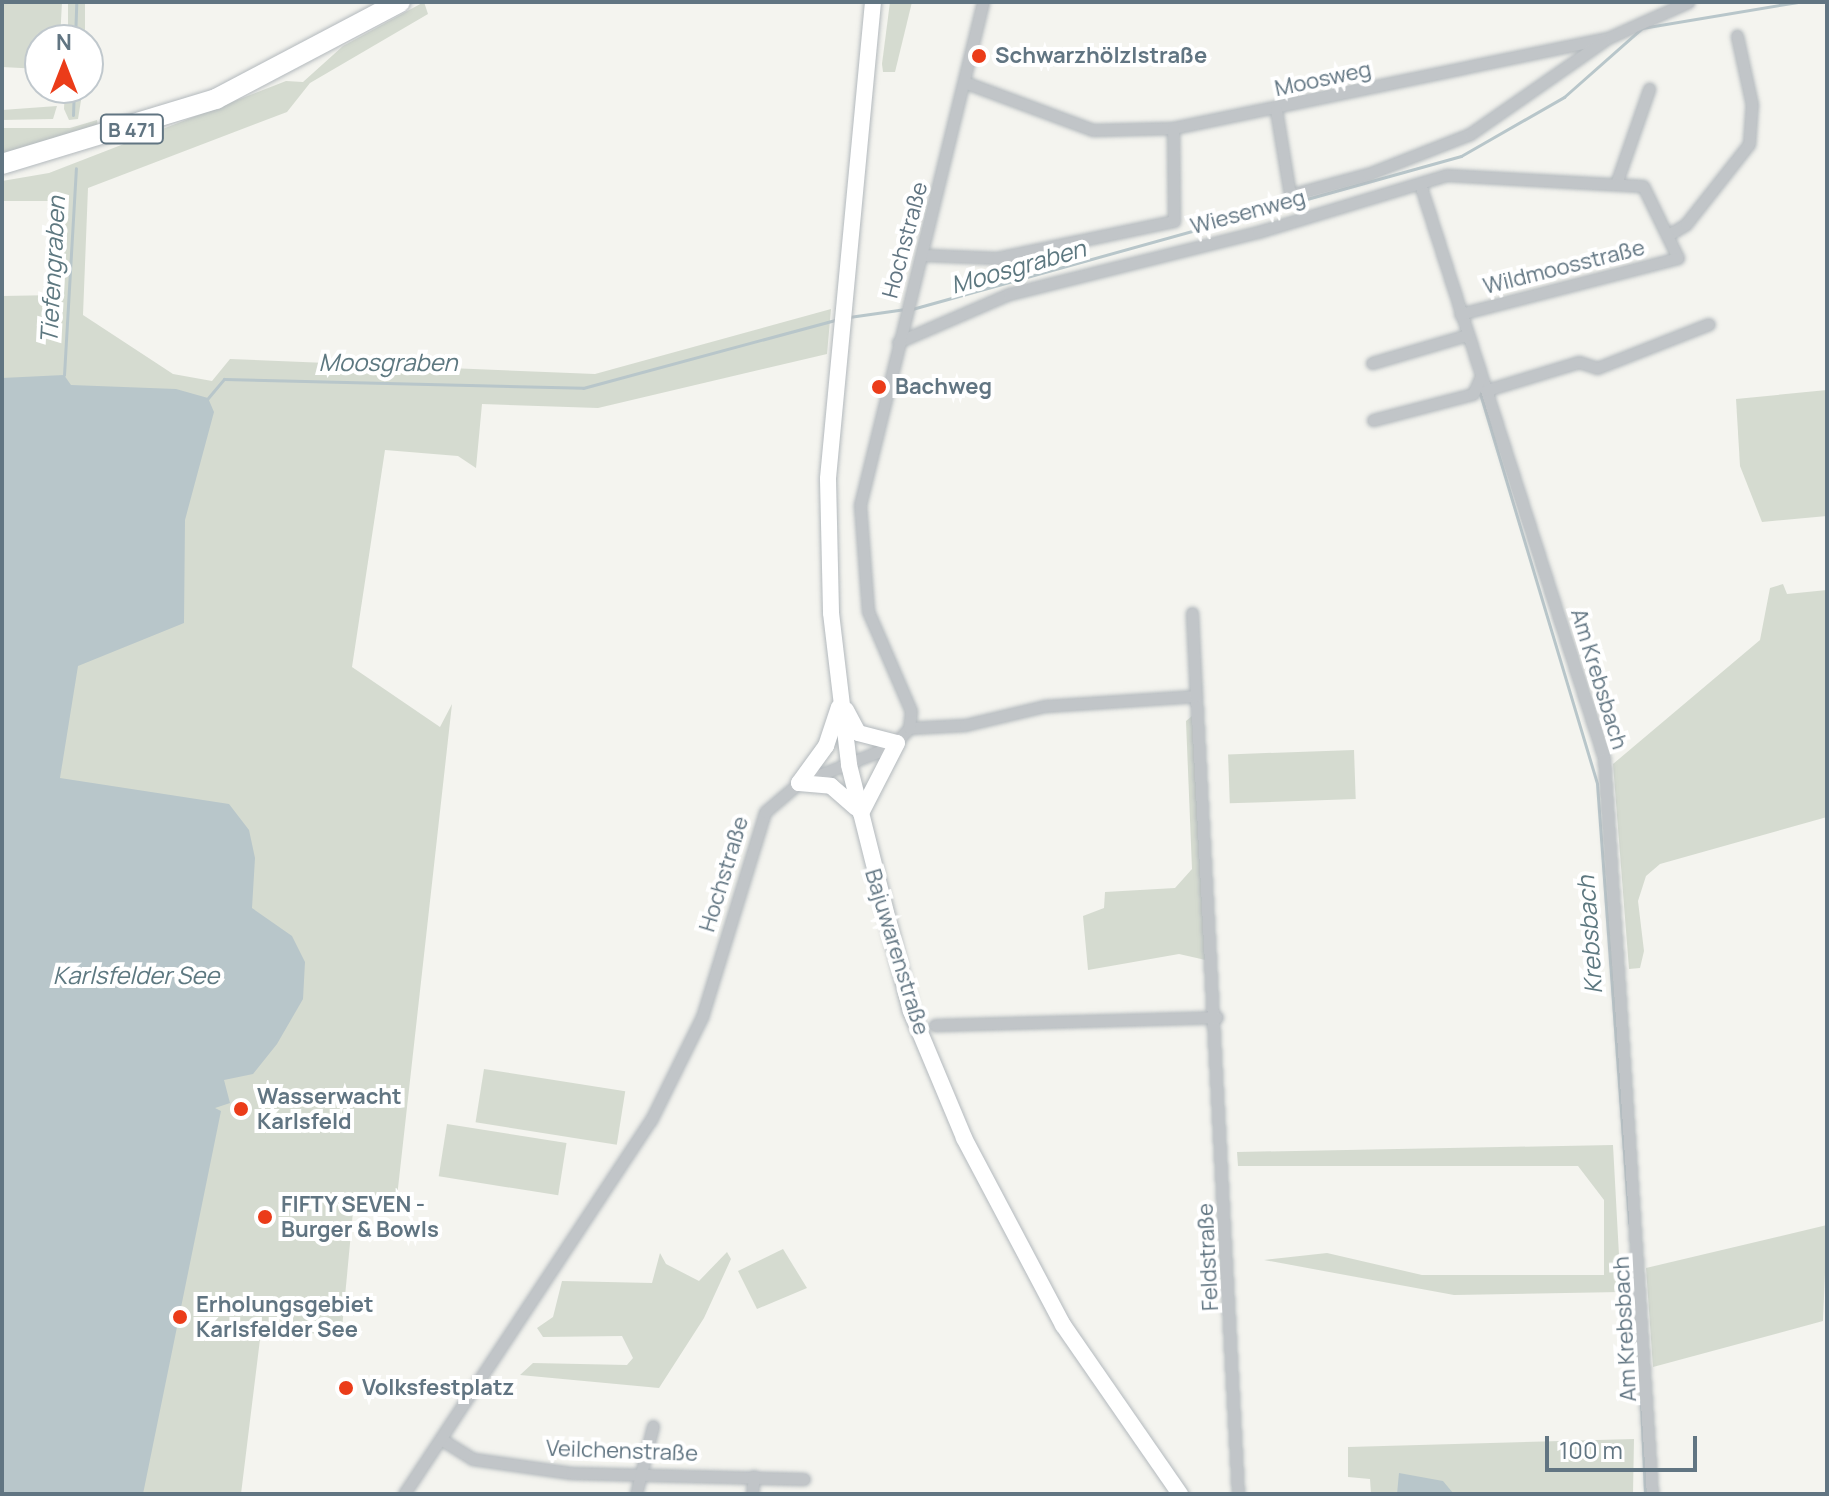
<!DOCTYPE html>
<html>
<head>
<meta charset="utf-8">
<style>
  body { margin:0 }
  #map { position:relative; width:1829px; height:1496px; overflow:hidden; background:#f4f4ef; font-family:Manrope,sans-serif }
  div>[style] { position:absolute }
  .green>* { inset:0; background:#d5dbd0; transform-origin:0 0 }
  .water>* { inset:0; background:#b8c6ca }
  .stream>* { height:3px; margin:-1.5px; padding:0 1.5px; transform-origin:1.5px; border-radius:1.5px; background:#b8c6ca }
  .roads { filter:drop-shadow(0 0 2px #b3b9bd) drop-shadow(0 0 2px #b3b9bd) }
  .street>* { height:11px; margin:-5.5px; padding:0 5.5px; transform-origin:5.5px; border-radius:5.5px; background:#c1c5c8 }
  .secondary>* { height:16px; margin:-8px; padding:0 8px; transform-origin:8px; border-radius:8px; background:#fff }
  .highway>* { height:20px; margin:-10px; padding:0 10px; transform-origin:10px; border-radius:10px; background:#fff }
  .dots>* { width:22px; height:22px; translate:-50% -50%; box-sizing:border-box; border:4px solid #fff; border-radius:50% }
  span { translate:-50% -50%; white-space:nowrap; text-align:center; line-height:1.15; -webkit-text-stroke:8px #fff; paint-order:stroke }
  .shield-label span { padding:2px 6px; background:#fff; border:2px solid; border-radius:6px; -webkit-text-stroke-width:0 }
  .shield-label { font-size:20px; color:#617582; font-weight:700 }
  .poi-label { font-size:22px; color:#617582; font-weight:700 }
  .left { translate:0 -50%; text-align:left }
  .street-label { font-size:22px; color:#617582 }
  .water-label { font-size:24px; color:#5d7880; font-style:italic }
  .frame { position:absolute; inset:0; border:4px solid #617582; pointer-events:none }
  .north { position:absolute; left:24px; top:24px; width:80px; height:80px; box-sizing:border-box; background:#fff; border:2px solid #c0c8cd; border-radius:50%; rotate:0deg; font-size:22px; font-weight:700; line-height:32px; text-align:center; color:#617582 }
  .north::after { content:''; display:block; margin:auto; width:28px; height:36px; background:#eb3c19; clip-path:polygon(50% 0,100% 100%,50% 72%,0 100%) }
  .scale { position:absolute; left:1545px; top:1436px; width:152px; height:36px; box-sizing:border-box; border:4px solid #617582; border-top:0; padding-left:10px; font-size:24px; line-height:28px; white-space:nowrap; color:#617582; -webkit-text-stroke:6px #fff; paint-order:stroke }
</style>
</head>
<body>
<div id="map">
  <div class="green">
    <i style="clip-path:polygon(2px 2px,62px 2px,60px 40px,40px 40px,40px 69px,2px 67px)"></i>
    <i style="left:68px;top:2px;width:17px;height:38px"></i>
    <i style="clip-path:polygon(424px 2px,428px 14px,310px 83px,287px 112px,88px 188px,83px 315px,173px 374px,212px 381px,230px 359px,595px 374px,831px 309px,827px 354px,598px 408px,482px 404px,476px 468px,458px 456px,385px 450px,352px 667px,440px 727px,452px 704px,396px 1206px,354px 1201px,341px 1339px,262px 1323px,241px 1494px,2px 1494px,2px 296px,58px 295px,61px 201px,2px 201px,2px 181px,49px 173px,286px 81px,303px 82px,343px 46px)"></i>
    <i style="clip-path:polygon(890px 2px,912px 2px,895px 72px,883px 72px,882px 64px)"></i>
    <i style="clip-path:polygon(65px 88px,83px 88px,78px 119px,69px 120px,64px 109px)"></i>
    <i style="clip-path:polygon(57px 106px,53px 119px,2px 120px,2px 110px)"></i>
    <i style="clip-path:polygon(97px 120px,98px 129px,2px 154px,2px 128px,70px 128px)"></i>
    <i style="clip-path:polygon(1827px 390px,1827px 516px,1762px 522px,1740px 466px,1736px 399px)"></i>
    <i style="clip-path:polygon(1783px 584px,1787px 594px,1827px 590px,1827px 817px,1660px 864px,1646px 876px,1638px 901px,1644px 951px,1640px 968px,1629px 969px,1613px 764px,1760px 640px,1770px 588px)"></i>
    <i style="clip-path:polygon(1192px 716px,1210px 961px,1179px 954px,1088px 970px,1083px 916px,1104px 908px,1105px 892px,1175px 888px,1192px 869px,1186px 721px)"></i>
    <i style="left:1354px;top:750px;width:49px;height:126px;rotate:88deg"></i>
    <i style="left:484px;top:1069px;width:143px;height:54px;rotate:9deg"></i>
    <i style="left:447px;top:1124px;width:121px;height:53px;rotate:9deg"></i>
    <i style="clip-path:polygon(1613px 1145px,1621px 1292px,1454px 1295px,1264px 1260px,1327px 1253px,1422px 1275px,1604px 1275px,1604px 1200px,1578px 1166px,1238px 1166px,1237px 1152px)"></i>
    <i style="clip-path:polygon(1827px 1225px,1823px 1321px,1653px 1367px,1646px 1268px)"></i>
    <i style="clip-path:polygon(783px 1249px,807px 1288px,757px 1309px,738px 1271px)"></i>
    <i style="clip-path:polygon(727px 1252px,731px 1259px,704px 1318px,659px 1388px,520px 1375px,533px 1363px,627px 1365px,633px 1358px,622px 1336px,543px 1337px,537px 1328px,553px 1317px,562px 1281px,652px 1283px,660px 1253px,666px 1264px,699px 1281px)"></i>
    <i style="clip-path:polygon(1634px 1439px,1633px 1494px,1371px 1494px,1370px 1479px,1348px 1477px,1348px 1447px)"></i>
  </div>
  <div class="water">
    <i style="clip-path:polygon(64px 375px,71px 385px,176px 389px,208px 398px,214px 412px,185px 520px,184px 623px,78px 666px,60px 778px,229px 804px,249px 830px,255px 858px,252px 908px,292px 936px,305px 962px,303px 999px,277px 1044px,253px 1074px,224px 1080px,230px 1103px,215px 1108px,221px 1111px,143px 1494px,2px 1494px,2px 378px)"></i>
    <i style="clip-path:polygon(1399px 1473px,1443px 1481px,1453px 1493px,1397px 1494px)"></i>
  </div>
  <div class="stream">
    <i style="left:75px;top:40px;width:38px;rotate:-88deg"></i>
    <i style="left:73px;top:115px;width:27px;rotate:-88deg"></i>
    <i style="left:912px;top:309px;width:570px;rotate:-15.57deg"></i>
    <i style="left:1461px;top:156px;width:119px;rotate:-29.8deg"></i>
    <i style="left:1564px;top:97px;width:104px;rotate:-41.5deg"></i>
    <i style="left:1642px;top:28px;width:158px;rotate:-9.5deg"></i>
    <i style="left:849px;top:317px;width:57px;rotate:-8.1deg"></i>
    <i style="left:64px;top:375px;width:207px;rotate:-86.7deg"></i>
    <i style="left:1479px;top:390px;width:411px;rotate:73.3deg"></i>
    <i style="left:1597px;top:784px;width:440px;rotate:85.8deg"></i>
    <i style="left:208px;top:398px;width:25px;rotate:-50deg"></i>
    <i style="left:224px;top:379px;width:359px;rotate:1.4deg"></i>
    <i style="left:583px;top:388px;width:264px;rotate:-15.1deg"></i>
    <i style="left:1641px;top:1402px;width:92px;rotate:87.5deg"></i>
  </div>
  <div class="roads">
    <div class="street">
      <i style="left:964px;top:82px;width:138px;rotate:20.4deg"></i>
      <i style="left:1093px;top:130px;width:80px;rotate:-1.4deg"></i>
      <i style="left:1173px;top:128px;width:444px;rotate:-11.7deg"></i>
      <i style="left:1608px;top:38px;width:88px;rotate:-24.2deg"></i>
      <i style="left:1276px;top:110px;width:86px;rotate:80.6deg"></i>
      <i style="left:1290px;top:195px;width:81px;rotate:-15.1deg"></i>
      <i style="left:1368px;top:174px;width:110px;rotate:-21.4deg"></i>
      <i style="left:1470px;top:134px;width:163px;rotate:-34.8deg"></i>
      <i style="left:1420px;top:184px;width:603px;rotate:72.23deg"></i>
      <i style="left:1604px;top:758px;width:738px;rotate:86.27deg"></i>
      <i style="left:1616px;top:184px;width:101px;rotate:-70.8deg"></i>
      <i style="left:1668px;top:235px;width:21px;rotate:-31deg"></i>
      <i style="left:1686px;top:224px;width:102px;rotate:-51.8deg"></i>
      <i style="left:1749px;top:144px;width:39px;rotate:-86deg"></i>
      <i style="left:1752px;top:105px;width:71px;rotate:-102.3deg"></i>
      <i style="left:925px;top:255px;width:72px;rotate:2.4deg"></i>
      <i style="left:997px;top:258px;width:181px;rotate:-11.8deg"></i>
      <i style="left:1174px;top:221px;width:93px;rotate:-90.6deg"></i>
      <i style="left:898px;top:342px;width:121px;rotate:-23.4deg"></i>
      <i style="left:1009px;top:294px;width:257px;rotate:-14deg"></i>
      <i style="left:1258px;top:232px;width:197px;rotate:-16.8deg"></i>
      <i style="left:1447px;top:175px;width:196px;rotate:3.2deg"></i>
      <i style="left:1643px;top:186px;width:80px;rotate:64.1deg"></i>
      <i style="left:1678px;top:258px;width:225px;rotate:165.6deg"></i>
      <i style="left:1372px;top:363px;width:99px;rotate:-16.4deg"></i>
      <i style="left:1487px;top:390px;width:96px;rotate:-16.9deg"></i>
      <i style="left:1579px;top:362px;width:19px;rotate:18deg"></i>
      <i style="left:1597px;top:368px;width:120px;rotate:-21.4deg"></i>
      <i style="left:1373px;top:420px;width:103px;rotate:-14.6deg"></i>
      <i style="left:1473px;top:394px;width:17px;rotate:-66deg"></i>
      <i style="left:1196px;top:696px;width:799px;rotate:86.99deg"></i>
      <i style="left:909px;top:728px;width:56px;rotate:-3.1deg"></i>
      <i style="left:965px;top:725px;width:82px;rotate:-13.4deg"></i>
      <i style="left:1045px;top:706px;width:151px;rotate:-3.8deg"></i>
      <i style="left:1196px;top:696px;width:83px;rotate:-92.8deg"></i>
      <i style="left:935px;top:1025px;width:282px;rotate:-1.6deg"></i>
      <i style="left:444px;top:1441px;width:34px;rotate:32deg"></i>
      <i style="left:473px;top:1459px;width:99px;rotate:8.1deg"></i>
      <i style="left:571px;top:1473px;width:233px;rotate:1.5deg"></i>
      <i style="left:404px;top:1494px;width:448px;rotate:-56.6deg"></i>
      <i style="left:651px;top:1120px;width:115px;rotate:-63.7deg"></i>
      <i style="left:702px;top:1017px;width:214px;rotate:-72.9deg"></i>
      <i style="left:765px;top:812px;width:45px;rotate:-40.5deg"></i>
      <i style="left:799px;top:783px;width:101px;rotate:-21.5deg"></i>
      <i style="left:893px;top:746px;width:24px;rotate:-48deg"></i>
      <i style="left:909px;top:728px;width:17px;rotate:-83deg"></i>
      <i style="left:911px;top:711px;width:109px;rotate:-113.3deg"></i>
      <i style="left:868px;top:611px;width:106px;rotate:-94.3deg"></i>
      <i style="left:860px;top:505px;width:518px;rotate:-76.26deg"></i>
      <i style="left:636px;top:1494px;width:70px;rotate:-76deg"></i>
      <i style="left:752px;top:1494px;width:18px;rotate:-84deg"></i>
    </div>
    <div class="secondary">
      <i style="left:873px;top:2px;width:479px;rotate:95.4deg"></i>
      <i style="left:828px;top:479px;width:134px;rotate:88.7deg"></i>
      <i style="left:831px;top:613px;width:153px;rotate:83.2deg"></i>
      <i style="left:849px;top:765px;width:254px;rotate:75.9deg"></i>
      <i style="left:911px;top:1011px;width:138px;rotate:67.3deg"></i>
      <i style="left:964px;top:1138px;width:212px;rotate:62.1deg"></i>
      <i style="left:1063px;top:1325px;width:206px;rotate:55.3deg"></i>
      <i style="left:846px;top:710px;width:26px;rotate:62deg"></i>
      <i style="left:858px;top:733px;width:40px;rotate:14.4deg"></i>
      <i style="left:897px;top:743px;width:79px;rotate:117.2deg"></i>
      <i style="left:799px;top:783px;width:46px;rotate:-53.9deg"></i>
      <i style="left:826px;top:746px;width:41px;rotate:-71.6deg"></i>
      <i style="left:799px;top:783px;width:32px;rotate:5deg"></i>
      <i style="left:831px;top:786px;width:33px;rotate:41deg"></i>
    </div>
    <div class="highway">
      <i style="left:2px;top:164px;width:224px;rotate:-16.9deg"></i>
      <i style="left:216px;top:99px;width:208px;rotate:-27.8deg"></i>
    </div>
  </div>
  <div class="dots">
    <i style="left:979px;top:56px;background:#eb3c19"></i>
    <i style="left:879px;top:387px;background:#eb3c19"></i>
    <i style="left:241px;top:1109px;background:#eb3c19"></i>
    <i style="left:265px;top:1217px;background:#eb3c19"></i>
    <i style="left:180px;top:1317px;background:#eb3c19"></i>
    <i style="left:346px;top:1388px;background:#eb3c19"></i>
  </div>
  <div class="shield-label">
    <span style="left:132px;top:129px">B 471</span>
  </div>
  <div class="poi-label">
    <span class="left" style="left:995px;top:56px">Schwarzhölzlstraße</span>
    <span class="left" style="left:895px;top:387px">Bachweg</span>
    <span class="left" style="left:257px;top:1109px">Wasserwacht<br>Karlsfeld</span>
    <span class="left" style="left:281px;top:1217px">FIFTY SEVEN -<br>Burger &amp; Bowls</span>
    <span class="left" style="left:196px;top:1317px">Erholungsgebiet<br>Karlsfelder See</span>
    <span class="left" style="left:362px;top:1388px">Volksfestplatz</span>
  </div>
  <div class="street-label">
    <span style="left:1323px;top:79px;rotate:-12deg">Moosweg</span>
    <span style="left:1248px;top:212px;rotate:-15deg">Wiesenweg</span>
    <span style="left:905px;top:240px;rotate:-75deg">Hochstraße</span>
    <span style="left:1564px;top:267px;rotate:-14deg">Wildmoosstraße</span>
    <span style="left:1599px;top:679px;rotate:73deg">Am Krebsbach</span>
    <span style="left:724px;top:874px;rotate:-73deg">Hochstraße</span>
    <span style="left:897px;top:952px;rotate:73deg">Bajuwarenstraße</span>
    <span style="left:1208px;top:1257px;rotate:-93deg">Feldstraße</span>
    <span style="left:1625px;top:1329px;rotate:-93deg">Am Krebsbach</span>
    <span style="left:622px;top:1451px;rotate:2deg">Veilchenstraße</span>
  </div>
  <div class="water-label">
    <span style="left:1018px;top:266px;rotate:-16deg">Moosgraben</span>
    <span style="left:52px;top:270px;rotate:-87deg">Tiefengraben</span>
    <span style="left:388px;top:362px">Moosgraben</span>
    <span style="left:1589px;top:935px;rotate:-94deg">Krebsbach</span>
    <span style="left:136px;top:975px">Karlsfelder See</span>
  </div>
  <div class="frame"></div>
  <div class="north">N</div>
  <div class="scale">100 m</div>
</div>
</body>
</html>
